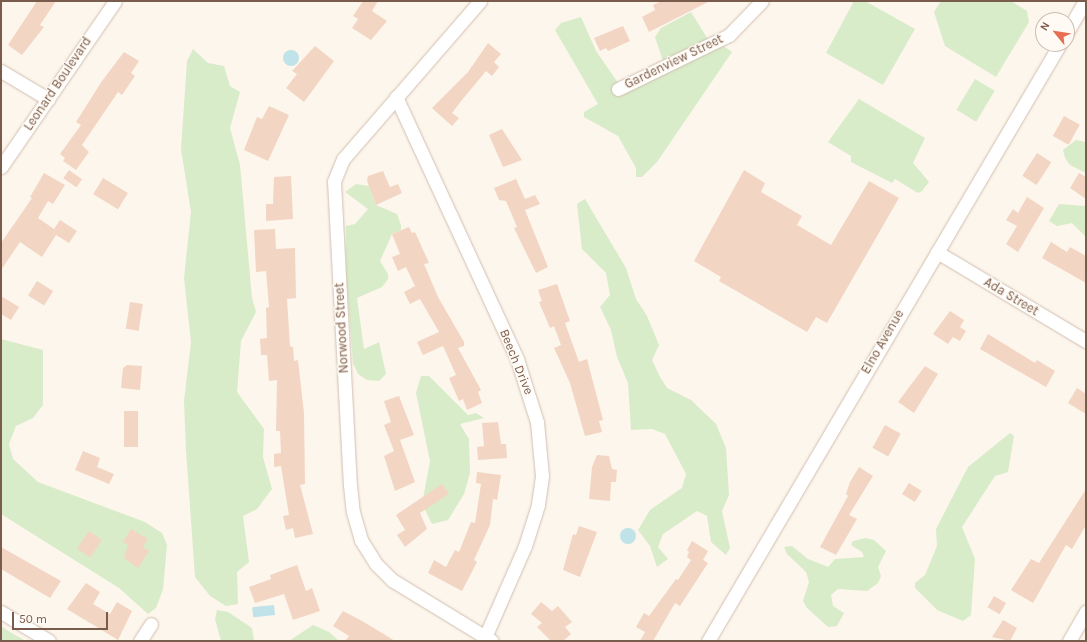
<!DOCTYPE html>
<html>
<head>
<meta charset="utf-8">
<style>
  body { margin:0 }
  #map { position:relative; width:1087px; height:642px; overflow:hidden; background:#fdf6ec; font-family:Karla,sans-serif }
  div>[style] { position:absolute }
  .green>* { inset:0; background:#d8ecc9; transform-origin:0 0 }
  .water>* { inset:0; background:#bfe3e8; transform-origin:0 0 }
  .round { border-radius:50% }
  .building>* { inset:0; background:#f3d5c3; transform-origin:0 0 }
  .roads { filter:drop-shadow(0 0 1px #d1beb0) drop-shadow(0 0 1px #d1beb0) }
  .minor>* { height:13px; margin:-6.5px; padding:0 6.5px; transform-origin:6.5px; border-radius:6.5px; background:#fff }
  span { translate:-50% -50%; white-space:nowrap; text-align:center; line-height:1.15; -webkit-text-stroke:3px #fffaf3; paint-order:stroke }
  .street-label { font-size:13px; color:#7a5c4d }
  .frame { position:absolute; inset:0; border:2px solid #7a5c4d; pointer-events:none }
  .north { position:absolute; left:1035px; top:12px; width:40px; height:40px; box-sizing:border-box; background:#fffaf3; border:1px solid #cabbb1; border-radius:50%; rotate:300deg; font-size:11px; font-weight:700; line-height:16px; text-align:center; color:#7a5c4d }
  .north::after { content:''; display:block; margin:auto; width:14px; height:18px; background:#e76f51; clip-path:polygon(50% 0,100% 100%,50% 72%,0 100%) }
  .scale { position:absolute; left:12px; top:612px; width:96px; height:18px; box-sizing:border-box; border:2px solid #7a5c4d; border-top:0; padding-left:5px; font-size:12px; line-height:14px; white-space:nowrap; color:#7a5c4d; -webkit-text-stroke:3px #fffaf3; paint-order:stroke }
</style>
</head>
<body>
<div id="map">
  <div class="green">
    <i style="clip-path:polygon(854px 1px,865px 1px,915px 29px,883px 85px,826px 53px)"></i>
    <i style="clip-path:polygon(941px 1px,1011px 1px,1027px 11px,1029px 22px,996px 77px,945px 46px,934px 12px)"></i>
    <i style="clip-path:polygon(691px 12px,714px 49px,722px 45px,732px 52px,657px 162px,642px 177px,636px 177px,636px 168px,618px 136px,584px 117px,584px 112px,598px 104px,555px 30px,561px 23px,581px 17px,596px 51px,623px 90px,663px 61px,655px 37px,661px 28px)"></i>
    <i style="clip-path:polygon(193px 49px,208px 63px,224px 66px,230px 86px,240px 92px,230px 128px,240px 165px,252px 298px,256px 312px,241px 341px,237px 392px,264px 429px,263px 457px,272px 489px,257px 509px,243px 516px,249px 562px,237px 572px,238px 604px,226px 606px,210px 596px,195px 577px,186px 450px,184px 401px,191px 342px,184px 278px,191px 212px,181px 149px,187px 61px)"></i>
    <i style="left:975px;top:79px;width:23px;height:36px;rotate:31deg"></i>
    <i style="clip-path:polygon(859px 99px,925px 138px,913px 163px,929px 182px,922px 191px,918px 193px,895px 179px,892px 183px,851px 162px,851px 156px,828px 142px)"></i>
    <i style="clip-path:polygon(1076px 140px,1086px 142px,1086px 173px,1070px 165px,1065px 158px,1063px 150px)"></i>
    <i style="clip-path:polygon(356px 184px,369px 186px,376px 205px,397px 214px,401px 225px,401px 230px,392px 234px,380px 261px,388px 274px,388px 279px,382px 287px,357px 298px,364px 349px,379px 342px,386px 374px,379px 381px,367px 380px,358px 374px,353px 363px,346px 273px,346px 226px,355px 224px,368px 209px,345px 192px)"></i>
    <i style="clip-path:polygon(585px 199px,626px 268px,636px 299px,647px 316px,659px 345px,652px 360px,660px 377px,667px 388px,691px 400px,716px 424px,726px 448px,729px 495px,722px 511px,730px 548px,726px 555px,711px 542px,707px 516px,697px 511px,663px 534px,658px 547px,668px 559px,657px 567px,650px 546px,638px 530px,650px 510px,682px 488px,686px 474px,665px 434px,652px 429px,631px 430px,628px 383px,617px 357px,611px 330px,600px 307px,610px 295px,606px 273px,582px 249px,577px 204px)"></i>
    <i style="clip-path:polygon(1059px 204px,1086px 206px,1086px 237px,1072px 223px,1057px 226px,1049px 221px)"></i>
    <i style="clip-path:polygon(1px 339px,43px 350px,43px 405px,33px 418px,16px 426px,9px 444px,13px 459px,38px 482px,145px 522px,162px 533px,167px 545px,163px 589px,156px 608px,148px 614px,119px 588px,1px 514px)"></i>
    <i style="clip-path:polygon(421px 376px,429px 376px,468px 415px,476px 413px,484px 418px,460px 424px,469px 439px,470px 473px,464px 494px,448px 520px,432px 524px,422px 504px,430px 461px,416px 393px)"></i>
    <i style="clip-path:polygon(1010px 433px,1014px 436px,1008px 472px,995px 476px,962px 527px,975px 559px,971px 615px,963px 621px,937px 610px,915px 588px,915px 583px,925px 575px,937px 546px,936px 529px,968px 467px)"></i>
    <i style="clip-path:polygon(866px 538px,874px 540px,886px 551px,878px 567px,881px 576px,878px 583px,867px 591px,838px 589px,831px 595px,833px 606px,844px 613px,837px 626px,828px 627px,807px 608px,803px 601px,809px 582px,806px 572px,787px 554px,784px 547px,792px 546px,808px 559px,828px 567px,835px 559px,864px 557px,862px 552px,851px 545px,853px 541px)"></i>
    <i style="clip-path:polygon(217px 610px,228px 612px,252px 628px,254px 641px,221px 641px,215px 619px)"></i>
    <i style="clip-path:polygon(313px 625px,329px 632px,339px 641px,289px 641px)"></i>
    <i style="clip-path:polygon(1px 626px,10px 632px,26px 641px,1px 641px)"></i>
  </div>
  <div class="water">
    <i class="round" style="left:283px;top:50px;width:16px;height:16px"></i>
    <i class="round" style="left:620px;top:528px;width:16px;height:16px"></i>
    <i style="left:274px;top:605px;width:10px;height:22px;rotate:84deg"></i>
  </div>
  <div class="building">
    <i style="clip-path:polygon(37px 1px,56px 1px,40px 25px,44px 27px,22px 55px,8px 45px)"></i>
    <i style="clip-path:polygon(363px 1px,378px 1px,372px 11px,387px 21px,371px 40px,352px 28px,358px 19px,353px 16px)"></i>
    <i style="clip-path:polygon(662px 1px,710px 1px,649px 32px,642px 17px,655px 10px,653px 5px)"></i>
    <i style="clip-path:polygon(623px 26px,630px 41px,608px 51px,606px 48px,600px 51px,594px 38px)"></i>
    <i style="clip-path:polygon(488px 43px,501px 54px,494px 62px,499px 67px,492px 76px,486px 71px,462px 100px,452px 113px,459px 118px,452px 126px,432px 108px,468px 72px)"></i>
    <i style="clip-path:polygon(315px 46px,334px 61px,304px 102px,286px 88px,297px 74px,292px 71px)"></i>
    <i style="clip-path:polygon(124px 52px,139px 61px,131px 73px,135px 76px,122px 95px,118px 92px,82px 145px,89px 152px,76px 170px,63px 161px,65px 158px,60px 154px,81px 125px,76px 122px,102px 81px)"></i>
    <i style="clip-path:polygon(269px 106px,289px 115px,268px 161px,244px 150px,257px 117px,262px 119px)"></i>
    <i style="left:1064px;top:116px;width:18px;height:23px;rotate:29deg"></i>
    <i style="clip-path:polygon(502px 129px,522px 160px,503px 167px,489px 135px)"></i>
    <i style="left:1037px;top:153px;width:17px;height:27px;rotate:33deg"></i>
    <i style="left:69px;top:170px;width:16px;height:10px;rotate:35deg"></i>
    <i style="clip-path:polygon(744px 170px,765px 183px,761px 192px,802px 216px,797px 225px,831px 245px,869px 181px,899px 198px,827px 323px,816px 317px,807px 332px,719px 281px,721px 277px,694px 261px)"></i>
    <i style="clip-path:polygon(383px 171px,390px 187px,398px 184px,402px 193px,376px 205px,367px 181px,368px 176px)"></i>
    <i style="clip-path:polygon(44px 173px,65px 185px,53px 204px,48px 201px,38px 218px,54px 229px,60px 220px,77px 231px,69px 243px,56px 235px,42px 257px,20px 242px,1px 270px,1px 243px,32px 198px,30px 197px)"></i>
    <i style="clip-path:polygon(1079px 173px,1086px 177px,1086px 199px,1070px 188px)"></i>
    <i style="clip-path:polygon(291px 176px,293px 219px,266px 221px,266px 204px,273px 204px,274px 177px)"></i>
    <i style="left:103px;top:178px;width:29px;height:19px;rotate:31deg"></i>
    <i style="clip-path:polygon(516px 179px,525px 199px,535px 195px,540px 204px,525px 210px,548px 267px,536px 273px,514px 228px,517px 227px,506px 201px,499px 200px,494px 188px)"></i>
    <i style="clip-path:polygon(1027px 197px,1044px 208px,1018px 252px,1006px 244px,1017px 226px,1006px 220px,1013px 209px,1018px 213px)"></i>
    <i style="clip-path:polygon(409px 227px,412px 233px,415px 232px,429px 263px,424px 264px,438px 297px,464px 342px,464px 346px,458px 348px,481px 390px,478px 392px,482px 403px,467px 410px,463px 399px,459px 401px,449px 378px,456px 375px,443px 346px,423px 355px,417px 342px,439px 332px,420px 299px,410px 304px,404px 292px,415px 286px,406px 267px,398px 271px,392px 257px,400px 254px,392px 234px)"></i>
    <i style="clip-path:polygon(275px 229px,276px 249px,295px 248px,296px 298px,287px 299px,290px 346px,293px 347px,294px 361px,298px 360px,304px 413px,305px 484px,300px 485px,313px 534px,295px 538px,293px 528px,286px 530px,283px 516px,289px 515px,281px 466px,274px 467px,274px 454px,281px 453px,280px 431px,276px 431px,277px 380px,269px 381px,267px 355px,261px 355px,260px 339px,267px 338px,266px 308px,269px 307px,266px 271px,256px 272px,254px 230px)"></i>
    <i style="clip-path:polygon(1051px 242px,1067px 252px,1070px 247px,1086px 256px,1086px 283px,1042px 258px)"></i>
    <i style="left:37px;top:281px;width:19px;height:17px;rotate:32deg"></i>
    <i style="clip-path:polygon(557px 284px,570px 321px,565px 323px,579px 362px,587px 359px,603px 420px,599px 421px,602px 432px,585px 436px,570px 383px,554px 348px,561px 345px,554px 326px,550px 328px,539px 302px,542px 301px,538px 290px)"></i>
    <i style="clip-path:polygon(1px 296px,19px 307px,11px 320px,1px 314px)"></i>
    <i style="left:130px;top:302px;width:13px;height:27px;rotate:9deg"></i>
    <i style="clip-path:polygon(950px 311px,964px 320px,960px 327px,966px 331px,960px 341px,953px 337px,948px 344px,933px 334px)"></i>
    <i style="clip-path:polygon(988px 334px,1035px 363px,1037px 360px,1055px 371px,1046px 387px,980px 349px)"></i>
    <i style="clip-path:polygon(127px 365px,142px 366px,140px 390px,121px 388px,123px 368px)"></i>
    <i style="clip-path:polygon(925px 366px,938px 374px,914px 413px,898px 402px)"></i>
    <i style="clip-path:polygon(1077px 388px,1086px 394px,1086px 414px,1068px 403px)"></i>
    <i style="clip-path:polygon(399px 396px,414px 435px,400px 440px,415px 482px,395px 491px,384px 456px,394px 451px,384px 425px,391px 422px,384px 401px)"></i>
    <i style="left:124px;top:411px;width:14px;height:36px"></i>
    <i style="clip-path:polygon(498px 422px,501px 444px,506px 444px,507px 458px,478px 460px,477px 447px,484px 446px,482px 423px)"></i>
    <i style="left:885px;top:425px;width:18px;height:26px;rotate:29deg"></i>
    <i style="clip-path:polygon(83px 451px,100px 458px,97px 467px,114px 474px,109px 484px,75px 470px)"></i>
    <i style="clip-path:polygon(597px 455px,609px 456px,612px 469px,617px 470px,616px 482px,611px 482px,610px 501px,589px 499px,592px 467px)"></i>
    <i style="clip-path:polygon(859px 467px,873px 476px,849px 515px,857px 519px,836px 555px,820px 547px,848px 496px,846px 494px,850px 482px)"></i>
    <i style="clip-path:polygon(477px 472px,501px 475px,497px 500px,493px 499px,490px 525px,474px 560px,477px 562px,462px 591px,428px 573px,434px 560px,446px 567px,455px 550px,459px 552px,471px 522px,475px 523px,481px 484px,476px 483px)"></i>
    <i style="left:909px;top:483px;width:15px;height:13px;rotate:32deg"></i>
    <i style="clip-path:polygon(442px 484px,449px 494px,420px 513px,427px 529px,405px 547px,397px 535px,405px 530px,396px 515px)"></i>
    <i style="clip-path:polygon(1086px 489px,1086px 525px,1072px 549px,1066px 545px,1033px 603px,1011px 590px,1031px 559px,1039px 563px)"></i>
    <i style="clip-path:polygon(579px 526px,597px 532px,580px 577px,563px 570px,573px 534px,576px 535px)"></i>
    <i style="clip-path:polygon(131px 529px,148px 539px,143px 547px,149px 551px,138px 568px,124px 558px,128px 545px,123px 542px)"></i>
    <i style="left:89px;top:531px;width:16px;height:21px;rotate:35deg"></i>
    <i style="clip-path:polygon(692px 541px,708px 551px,703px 560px,708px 563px,680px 606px,675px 603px,653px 641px,640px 641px,645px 632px,636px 627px,644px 613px,649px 616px,676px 579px,678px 580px,691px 560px,687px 557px,689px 552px,687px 550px)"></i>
    <i style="clip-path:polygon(1px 547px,61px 581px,50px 598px,1px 569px)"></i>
    <i style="clip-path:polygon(297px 565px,306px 591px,312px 588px,320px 611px,293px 620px,284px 594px,255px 603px,249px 587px,271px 579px,270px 575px)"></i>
    <i style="clip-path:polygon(86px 583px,100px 592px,93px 604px,110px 614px,117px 602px,132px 611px,118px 640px,67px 609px)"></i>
    <i style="left:994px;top:596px;width:14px;height:13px;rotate:30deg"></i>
    <i style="clip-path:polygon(541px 602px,552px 611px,558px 606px,572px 622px,565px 627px,571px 634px,563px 641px,551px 641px,537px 627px,542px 623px,531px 614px)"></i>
    <i style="clip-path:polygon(343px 611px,364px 622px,395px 641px,345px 641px,349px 636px,333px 626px)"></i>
    <i style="clip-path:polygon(1003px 620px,1017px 628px,1010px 641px,992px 637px)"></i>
  </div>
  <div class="roads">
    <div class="minor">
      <i style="left:480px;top:1px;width:209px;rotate:130.9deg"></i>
      <i style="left:343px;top:159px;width:24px;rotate:112deg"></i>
      <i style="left:334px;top:181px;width:304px;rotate:87deg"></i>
      <i style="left:350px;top:485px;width:27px;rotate:84deg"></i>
      <i style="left:353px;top:512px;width:29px;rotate:74deg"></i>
      <i style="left:361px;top:540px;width:28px;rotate:58deg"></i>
      <i style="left:376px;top:564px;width:23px;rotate:45deg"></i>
      <i style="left:392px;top:580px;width:117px;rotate:31.4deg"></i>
      <i style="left:1067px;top:32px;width:36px;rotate:-60deg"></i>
      <i style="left:1px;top:71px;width:55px;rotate:30.8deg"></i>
      <i style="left:618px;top:89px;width:123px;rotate:-25.9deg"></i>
      <i style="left:729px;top:35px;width:47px;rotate:-45.9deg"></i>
      <i style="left:396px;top:97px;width:289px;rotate:65.2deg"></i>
      <i style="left:517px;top:359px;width:66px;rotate:72.4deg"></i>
      <i style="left:537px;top:422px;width:54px;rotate:84.7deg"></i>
      <i style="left:542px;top:476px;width:29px;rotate:98deg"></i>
      <i style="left:538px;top:505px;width:43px;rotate:107.6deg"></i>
      <i style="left:525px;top:546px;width:99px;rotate:113.7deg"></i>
      <i style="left:1px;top:167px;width:201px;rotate:-55.5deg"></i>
      <i style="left:937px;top:252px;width:174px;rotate:30.9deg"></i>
      <i style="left:1px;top:612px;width:56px;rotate:31.1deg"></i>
      <i style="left:140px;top:641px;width:20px;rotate:-57deg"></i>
      <i style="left:708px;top:641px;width:693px;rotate:-59.48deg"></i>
      <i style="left:1069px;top:641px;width:34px;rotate:-60deg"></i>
    </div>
  </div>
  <div class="street-label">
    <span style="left:674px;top:62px;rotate:-26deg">Gardenview Street</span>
    <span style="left:58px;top:84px;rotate:-56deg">Leonard Boulevard</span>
    <span style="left:1011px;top:297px;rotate:31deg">Ada Street</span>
    <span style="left:342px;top:328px;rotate:-93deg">Norwood Street</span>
    <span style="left:883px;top:342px;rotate:-60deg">Elno Avenue</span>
    <span style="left:516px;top:362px;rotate:68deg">Beech Drive</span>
  </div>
  <div class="frame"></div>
  <div class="north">N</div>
  <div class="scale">50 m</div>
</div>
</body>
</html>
